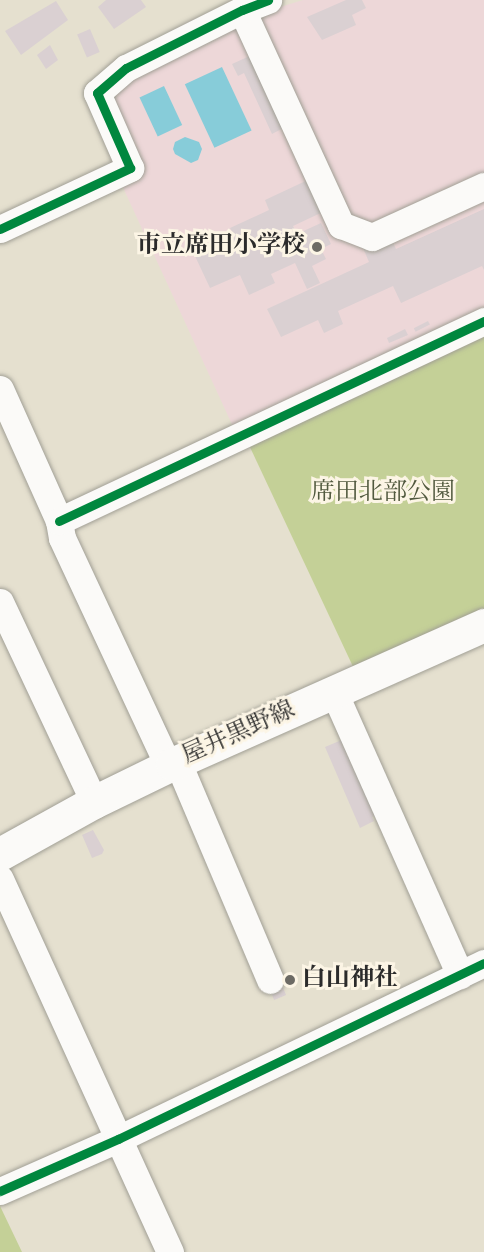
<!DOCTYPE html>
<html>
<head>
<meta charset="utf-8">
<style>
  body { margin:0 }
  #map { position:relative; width:484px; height:1252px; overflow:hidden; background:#e5e0cf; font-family:"Old Standard TT","Noto Serif JP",serif }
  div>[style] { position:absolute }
  .built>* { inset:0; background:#edd7d8 }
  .green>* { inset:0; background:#c4d097 }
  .water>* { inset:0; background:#87ccd9; transform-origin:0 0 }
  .building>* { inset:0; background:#dad0d2; transform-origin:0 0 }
  .roads { filter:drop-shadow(0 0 2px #a19f95) drop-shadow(0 0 2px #a19f95) }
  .minor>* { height:27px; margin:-13.5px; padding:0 13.5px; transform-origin:13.5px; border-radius:13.5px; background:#fbfaf8 }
  .major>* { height:33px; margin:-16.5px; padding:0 16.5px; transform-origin:16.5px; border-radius:16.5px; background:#fbfaf8 }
  .cycleway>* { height:9px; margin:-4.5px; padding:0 4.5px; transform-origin:4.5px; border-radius:4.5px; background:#00873e }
  .dots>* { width:16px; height:16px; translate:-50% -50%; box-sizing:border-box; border:3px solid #fcf5e5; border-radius:50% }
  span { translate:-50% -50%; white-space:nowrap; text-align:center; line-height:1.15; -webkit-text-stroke:6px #fcf5e5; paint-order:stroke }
  .poi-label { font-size:24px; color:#2b2b2b; font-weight:700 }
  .right { translate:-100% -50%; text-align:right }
  .left { translate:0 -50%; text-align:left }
  .park-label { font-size:24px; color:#51593e }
  .street-label { font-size:24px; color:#2b2b2b }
</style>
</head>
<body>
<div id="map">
  <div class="built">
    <i style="clip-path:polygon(303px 0,484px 0,484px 313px,235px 431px,120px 181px,114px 85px,228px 23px)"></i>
  </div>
  <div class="green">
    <i style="clip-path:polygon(484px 334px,484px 616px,356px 673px,249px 445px)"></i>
    <i style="clip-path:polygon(0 1206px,22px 1252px,0 1252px)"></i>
  </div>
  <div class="water">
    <i style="left:222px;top:67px;width:70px;height:41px;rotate:65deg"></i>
    <i style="left:164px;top:86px;width:43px;height:27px;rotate:65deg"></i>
    <i style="clip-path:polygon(185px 137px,199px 142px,202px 149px,198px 160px,191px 163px,175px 154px,173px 149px,175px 142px)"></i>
  </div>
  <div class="building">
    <i style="clip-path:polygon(106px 0,141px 0,146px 7px,114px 29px,98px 7px)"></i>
    <i style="clip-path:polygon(346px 0,362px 0,366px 8px,352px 15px,356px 25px,322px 40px,307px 17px)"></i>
    <i style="clip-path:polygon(56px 1px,68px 20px,21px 55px,5px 31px)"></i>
    <i style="left:90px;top:29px;width:25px;height:14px;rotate:67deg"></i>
    <i style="clip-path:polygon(50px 45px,58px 60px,46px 69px,37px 55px)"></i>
    <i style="clip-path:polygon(254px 54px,287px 126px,272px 134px,244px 73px,238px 76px,232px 64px)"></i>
    <i style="clip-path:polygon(312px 178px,327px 210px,293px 226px,297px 234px,321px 223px,331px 244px,321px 249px,326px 259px,312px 266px,320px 283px,307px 289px,295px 263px,271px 274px,275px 283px,249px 295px,240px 275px,210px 288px,195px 256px,235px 237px,230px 228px,269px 210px,265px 200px)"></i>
    <i style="clip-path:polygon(484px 209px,484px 270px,482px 266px,401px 303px,393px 286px,338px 311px,343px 324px,324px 333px,318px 320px,281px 337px,267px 309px,369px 262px,363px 248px,390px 236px,396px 249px)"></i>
    <i style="left:428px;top:321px;width:4px;height:16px;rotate:63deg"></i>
    <i style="clip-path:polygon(405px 329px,408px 335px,389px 343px,387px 338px)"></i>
    <i style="clip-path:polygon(344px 739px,378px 814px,372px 817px,374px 821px,360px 828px,325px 747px)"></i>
    <i style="clip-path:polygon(93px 830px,104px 850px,102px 854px,92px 858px,82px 835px)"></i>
    <i style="left:281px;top:983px;width:13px;height:13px;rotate:67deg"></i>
  </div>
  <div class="roads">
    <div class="minor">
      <i style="left:242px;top:10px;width:237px;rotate:65.3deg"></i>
      <i style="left:341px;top:225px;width:33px;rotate:21deg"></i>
      <i style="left:372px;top:237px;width:123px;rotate:-24.5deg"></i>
      <i style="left:0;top:229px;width:144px;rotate:-25.1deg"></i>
      <i style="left:130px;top:168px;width:82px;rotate:-113.7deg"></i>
      <i style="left:97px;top:93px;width:38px;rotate:-41deg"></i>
      <i style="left:126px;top:68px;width:130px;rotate:-26.6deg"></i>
      <i style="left:242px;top:10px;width:28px;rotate:-21deg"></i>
      <i style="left:0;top:389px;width:145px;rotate:65.9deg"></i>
      <i style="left:59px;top:521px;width:17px;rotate:80deg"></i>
      <i style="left:62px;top:538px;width:242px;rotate:65deg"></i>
      <i style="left:164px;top:757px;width:21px;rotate:37deg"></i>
      <i style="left:181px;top:770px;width:228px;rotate:67deg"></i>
      <i style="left:59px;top:521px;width:470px;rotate:-25.2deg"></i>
      <i style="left:0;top:602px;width:221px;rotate:64.8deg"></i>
      <i style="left:334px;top:692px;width:310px;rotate:66deg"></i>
      <i style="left:0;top:879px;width:410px;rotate:65.5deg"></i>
      <i style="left:0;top:1191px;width:129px;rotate:-23.8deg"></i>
      <i style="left:118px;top:1139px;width:406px;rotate:-25.7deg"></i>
    </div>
    <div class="major">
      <i style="left:0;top:854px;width:107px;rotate:-29deg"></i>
      <i style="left:94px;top:802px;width:87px;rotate:-26deg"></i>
      <i style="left:172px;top:764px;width:342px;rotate:-24deg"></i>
    </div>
  </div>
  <div class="cycleway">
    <i style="left:0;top:229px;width:144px;rotate:-25.1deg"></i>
    <i style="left:130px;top:168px;width:82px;rotate:-113.7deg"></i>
    <i style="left:97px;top:93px;width:38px;rotate:-41deg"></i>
    <i style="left:126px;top:68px;width:130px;rotate:-26.6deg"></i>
    <i style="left:242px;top:10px;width:28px;rotate:-21deg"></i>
    <i style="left:59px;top:521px;width:470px;rotate:-25.2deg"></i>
    <i style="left:0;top:1191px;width:129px;rotate:-23.8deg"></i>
    <i style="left:118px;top:1139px;width:406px;rotate:-25.7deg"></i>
  </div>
  <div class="dots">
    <i style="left:317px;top:247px;background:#6c6a64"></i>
    <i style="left:290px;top:980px;background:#6c6a64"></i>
  </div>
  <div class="poi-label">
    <span class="right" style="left:305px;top:247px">市立席田小学校</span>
    <span class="left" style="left:302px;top:980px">白山神社</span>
  </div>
  <div class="park-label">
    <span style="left:383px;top:494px">席田北部公園</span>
  </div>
  <div class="street-label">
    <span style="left:239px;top:734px;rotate:-24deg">屋井黒野線</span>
  </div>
</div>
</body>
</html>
